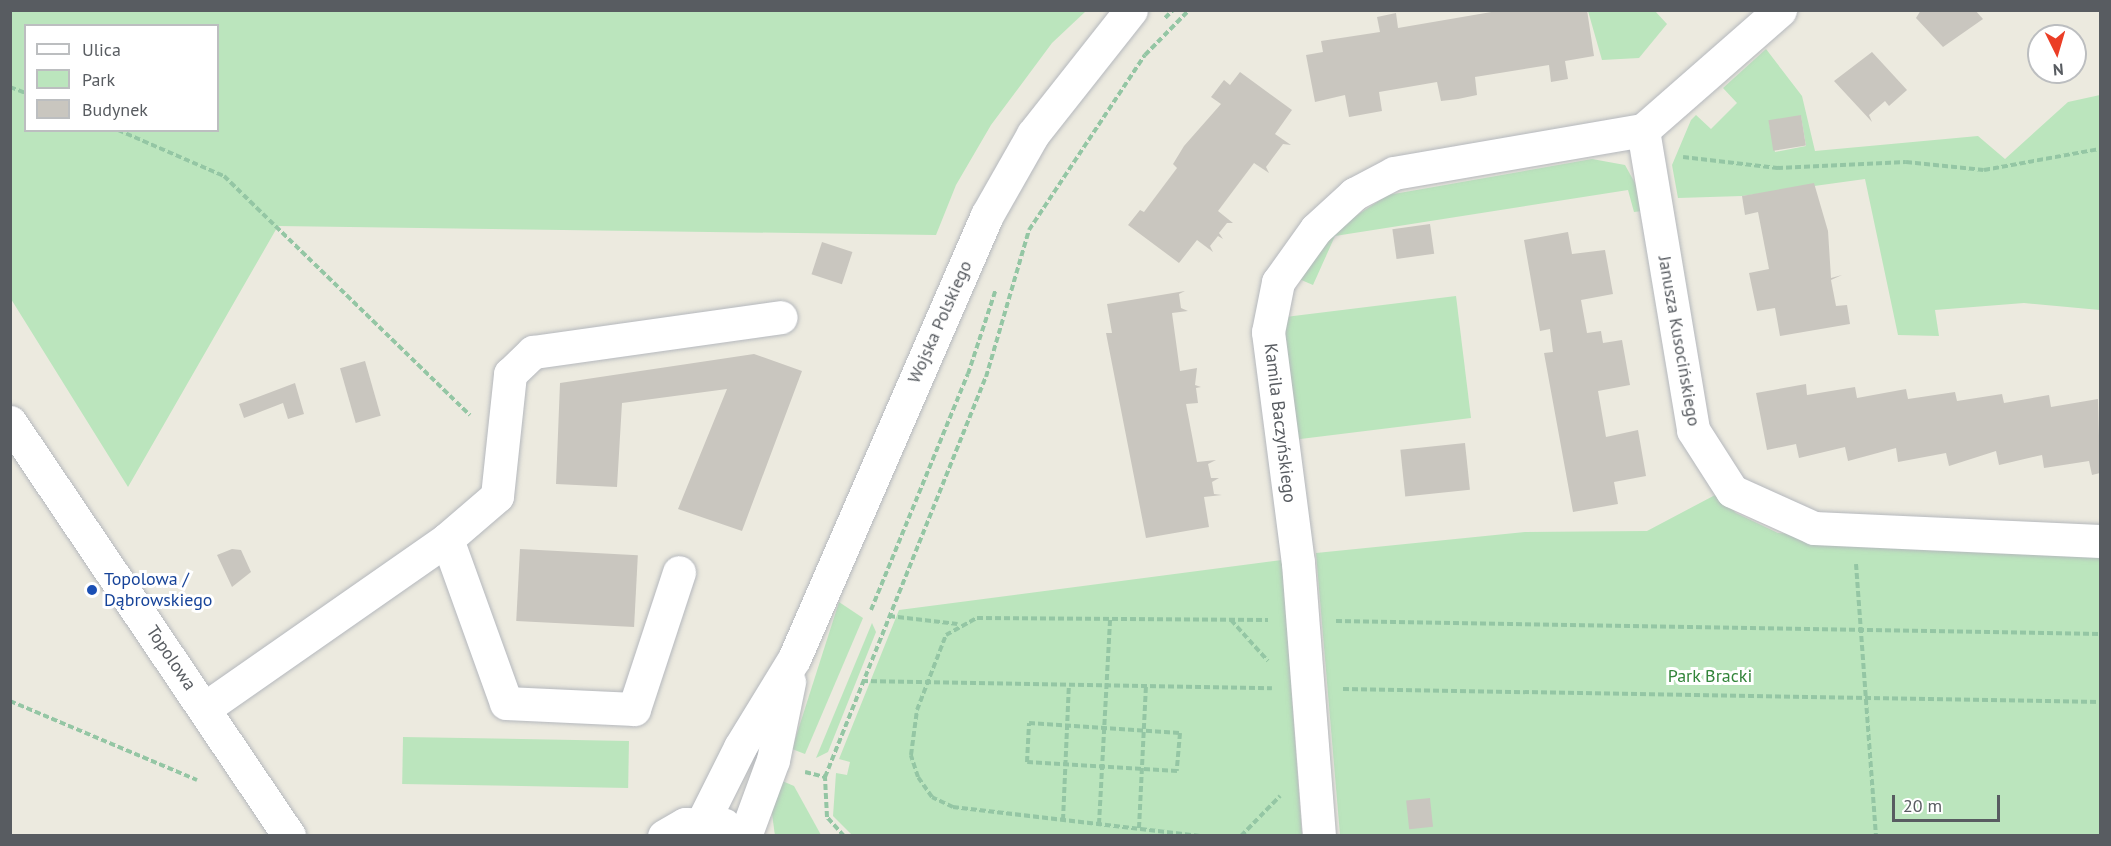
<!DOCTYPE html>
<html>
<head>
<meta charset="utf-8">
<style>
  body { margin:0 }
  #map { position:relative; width:2111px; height:846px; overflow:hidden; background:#eceadf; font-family:"PT Sans",sans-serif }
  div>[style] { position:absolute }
  .green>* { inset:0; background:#bbe5bd; transform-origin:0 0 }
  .building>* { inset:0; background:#c9c6bf; transform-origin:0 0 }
  .path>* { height:4px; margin-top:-2px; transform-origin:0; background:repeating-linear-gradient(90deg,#94c6a4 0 6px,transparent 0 9px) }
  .roads { filter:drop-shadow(0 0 2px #b5b8bd) drop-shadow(0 0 2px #b5b8bd) }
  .minor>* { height:33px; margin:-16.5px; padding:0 16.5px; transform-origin:16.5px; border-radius:16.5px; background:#fff }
  .tertiary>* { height:33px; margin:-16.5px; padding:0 16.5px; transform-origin:16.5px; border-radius:16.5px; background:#fff }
  .dots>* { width:16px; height:16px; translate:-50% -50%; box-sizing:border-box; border:3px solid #fff; border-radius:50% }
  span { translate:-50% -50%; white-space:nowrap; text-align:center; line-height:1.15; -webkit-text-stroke:6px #fff; paint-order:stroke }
  .street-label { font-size:18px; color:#585c61 }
  .transit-label { font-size:18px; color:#164399 }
  .left { translate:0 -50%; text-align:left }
  .park-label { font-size:18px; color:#33853b }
  .frame { position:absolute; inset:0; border:12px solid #585c61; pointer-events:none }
  .legend { position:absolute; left:24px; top:24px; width:195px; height:108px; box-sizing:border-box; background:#fff; border:2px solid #bcbec0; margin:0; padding:8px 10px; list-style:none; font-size:18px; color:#585c61 }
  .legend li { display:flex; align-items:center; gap:12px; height:30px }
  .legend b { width:30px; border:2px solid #bcbec0 }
  .north { position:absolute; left:2027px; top:24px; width:60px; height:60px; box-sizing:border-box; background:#fff; border:2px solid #bcbec0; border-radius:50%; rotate:175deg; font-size:16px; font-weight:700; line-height:24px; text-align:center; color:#585c61 }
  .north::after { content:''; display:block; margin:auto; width:21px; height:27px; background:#eb3e26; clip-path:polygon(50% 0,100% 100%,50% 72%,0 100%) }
  .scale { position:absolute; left:1892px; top:795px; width:108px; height:27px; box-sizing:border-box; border:3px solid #585c61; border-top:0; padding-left:8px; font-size:18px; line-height:21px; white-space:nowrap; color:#585c61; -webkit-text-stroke:4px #fff; paint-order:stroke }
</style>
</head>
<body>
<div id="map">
  <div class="green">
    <i style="clip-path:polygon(evenodd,11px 10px,1086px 10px,1086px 11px,1052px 43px,991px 125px,956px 185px,936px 235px,278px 226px,128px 487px,11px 299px,11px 10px,26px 26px,218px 26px,218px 130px,26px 130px,26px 26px)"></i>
    <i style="clip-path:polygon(1588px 11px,1655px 11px,1667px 24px,1639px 58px,1602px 60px)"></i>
    <i style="clip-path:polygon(evenodd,1766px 49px,1802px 96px,1815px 151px,1978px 136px,2005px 159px,2068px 102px,2100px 95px,2100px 310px,2024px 303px,1935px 310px,1939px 336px,1898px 335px,1865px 179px,1742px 196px,1678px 198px,1672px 165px,1691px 120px,1696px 115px,1711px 129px,1737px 103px,1723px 88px,1766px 49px,1801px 116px,1806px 146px,1775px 152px,1769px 122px,1801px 116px)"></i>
    <i style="clip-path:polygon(1592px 159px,1625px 165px,1650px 210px,1634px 212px,1628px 190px,1335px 236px,1313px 285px,1299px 279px,1331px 232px,1388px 195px)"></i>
    <i style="left:1456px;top:296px;width:123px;height:174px;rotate:83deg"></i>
    <i style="clip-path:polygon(1717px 494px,1736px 513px,1778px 533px,2100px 553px,2100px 835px,1340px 835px,1316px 553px,1525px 532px,1647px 531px)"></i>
    <i style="clip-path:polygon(1282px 560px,1302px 835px,852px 835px,833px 816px,836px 773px,847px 775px,850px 762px,839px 759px,899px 610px)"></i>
    <i style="clip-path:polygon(839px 602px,863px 618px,805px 754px,792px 749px)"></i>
    <i style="clip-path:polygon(872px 623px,876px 632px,828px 752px,816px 758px)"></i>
    <i style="left:403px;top:737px;width:226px;height:47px;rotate:1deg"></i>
    <i style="clip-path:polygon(780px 780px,794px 786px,821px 835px,775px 836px,771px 806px)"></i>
  </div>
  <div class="building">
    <i style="clip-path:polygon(1503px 10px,1587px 10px,1594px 56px,1565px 61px,1568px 79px,1551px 82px,1549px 65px,1475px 77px,1477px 95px,1458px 99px,1441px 101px,1437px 82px,1379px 92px,1382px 111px,1349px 117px,1345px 95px,1315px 102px,1306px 55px,1323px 52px,1321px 41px,1380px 32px,1377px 17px,1396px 13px,1398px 28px)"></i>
    <i style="clip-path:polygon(1921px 10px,1975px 10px,1983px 19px,1943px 47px,1916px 18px)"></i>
    <i style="clip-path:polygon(1872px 52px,1907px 90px,1889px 106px,1885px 101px,1869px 115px,1872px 122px,1834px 81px)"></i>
    <i style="clip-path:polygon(1240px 72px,1292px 110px,1275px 134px,1291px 145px,1283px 144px,1266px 167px,1269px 173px,1254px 163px,1218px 211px,1233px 223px,1227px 223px,1219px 233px,1223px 239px,1218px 236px,1210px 246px,1213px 252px,1197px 240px,1179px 263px,1128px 225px,1140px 210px,1144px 212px,1177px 168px,1173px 164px,1184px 146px,1221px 104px,1211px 97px,1224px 80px,1230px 85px)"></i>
    <i style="left:1801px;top:115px;width:31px;height:33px;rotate:81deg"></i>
    <i style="clip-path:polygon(1814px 183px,1828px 231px,1831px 278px,1842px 275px,1831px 280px,1836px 306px,1847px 305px,1850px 324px,1780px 336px,1775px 308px,1757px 311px,1749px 273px,1769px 269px,1758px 212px,1745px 215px,1742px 196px)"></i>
    <i style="left:1430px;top:224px;width:30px;height:38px;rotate:82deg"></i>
    <i style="clip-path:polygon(1568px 232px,1572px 254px,1605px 250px,1613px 294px,1581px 300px,1587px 333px,1601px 331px,1603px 343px,1622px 340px,1630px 385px,1598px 391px,1606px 437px,1638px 430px,1646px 476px,1614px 482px,1618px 504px,1573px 512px,1544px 353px,1553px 352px,1550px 329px,1540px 331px,1524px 240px)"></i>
    <i style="left:822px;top:242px;width:32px;height:34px;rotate:18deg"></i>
    <i style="clip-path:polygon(1185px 291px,1179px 294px,1181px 308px,1188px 311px,1172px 313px,1180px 371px,1197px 368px,1195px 385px,1201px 387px,1196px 388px,1198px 403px,1186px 404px,1197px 462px,1216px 460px,1208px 464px,1211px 478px,1219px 478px,1212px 482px,1214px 494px,1222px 495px,1204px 497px,1209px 527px,1146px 538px,1106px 333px,1112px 333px,1107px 304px)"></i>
    <i style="clip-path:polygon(754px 354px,802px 371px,742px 531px,678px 509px,727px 389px,622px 403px,617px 487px,556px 484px,560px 383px)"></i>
    <i style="left:365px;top:361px;width:57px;height:26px;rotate:74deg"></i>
    <i style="clip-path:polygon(295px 383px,304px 414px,288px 419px,283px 403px,244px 418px,239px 404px)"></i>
    <i style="clip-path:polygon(1806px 384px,1807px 395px,1855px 387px,1857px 398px,1906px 389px,1908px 399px,1955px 392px,1957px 401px,2002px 394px,2004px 403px,2049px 395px,2051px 407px,2098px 399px,2100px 473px,2092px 475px,2089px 461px,2044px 468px,2042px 455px,1999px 465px,1996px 451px,1949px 466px,1946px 453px,1898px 462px,1896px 448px,1848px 461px,1845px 447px,1799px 458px,1796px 444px,1767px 450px,1756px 393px)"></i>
    <i style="left:1465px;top:443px;width:47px;height:65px;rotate:84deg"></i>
    <i style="clip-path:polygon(232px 549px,241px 550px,251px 572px,232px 587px,217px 555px)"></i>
    <i style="left:520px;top:549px;width:118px;height:72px;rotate:3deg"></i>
    <i style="left:1430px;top:798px;width:29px;height:24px;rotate:84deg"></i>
  </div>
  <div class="path">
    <i style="left:1165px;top:18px;width:11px;rotate:-45deg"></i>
    <i style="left:10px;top:87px;width:17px;rotate:21deg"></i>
    <i style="left:118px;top:130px;width:116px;rotate:23.5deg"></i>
    <i style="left:224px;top:176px;width:343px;rotate:44.2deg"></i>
    <i style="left:1683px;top:157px;width:95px;rotate:6.7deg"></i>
    <i style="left:1777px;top:168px;width:129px;rotate:-2.7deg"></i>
    <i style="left:1906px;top:162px;width:78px;rotate:5.9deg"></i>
    <i style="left:1984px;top:170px;width:118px;rotate:-10.3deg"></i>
    <i style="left:1856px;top:564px;width:273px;rotate:85.8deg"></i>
    <i style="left:871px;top:610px;width:255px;rotate:-67.7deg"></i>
    <i style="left:968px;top:374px;width:89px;rotate:-71.8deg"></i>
    <i style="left:889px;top:616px;width:69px;rotate:6.6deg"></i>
    <i style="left:1231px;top:620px;width:55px;rotate:47.9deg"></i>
    <i style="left:1336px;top:621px;width:764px;rotate:0.97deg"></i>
    <i style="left:862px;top:681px;width:410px;rotate:1deg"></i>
    <i style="left:1343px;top:689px;width:757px;rotate:0.98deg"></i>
    <i style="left:10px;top:701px;width:203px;rotate:22.9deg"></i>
    <i style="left:1029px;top:723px;width:151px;rotate:3.8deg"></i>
    <i style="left:1180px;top:733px;width:38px;rotate:95deg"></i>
    <i style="left:1177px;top:771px;width:150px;rotate:-176.6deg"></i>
    <i style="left:1027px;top:762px;width:39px;rotate:-87deg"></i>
    <i style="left:805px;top:772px;width:21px;rotate:14deg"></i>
    <i style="left:1063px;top:820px;width:135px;rotate:-87.5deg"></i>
    <i style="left:1099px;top:824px;width:206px;rotate:-86.9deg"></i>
    <i style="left:1139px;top:828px;width:142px;rotate:-87.2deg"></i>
    <i style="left:844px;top:836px;width:25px;rotate:-132deg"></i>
    <i style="left:827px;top:817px;width:40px;rotate:-92.9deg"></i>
    <i style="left:825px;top:777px;width:431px;rotate:-68.1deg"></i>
    <i style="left:986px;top:377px;width:153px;rotate:-73.7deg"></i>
    <i style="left:1029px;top:230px;width:210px;rotate:-56.5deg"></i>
    <i style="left:1145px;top:55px;width:63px;rotate:-45.6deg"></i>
    <i style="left:1200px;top:836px;width:249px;rotate:-173.3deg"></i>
    <i style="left:953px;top:807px;width:23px;rotate:-155deg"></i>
    <i style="left:932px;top:797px;width:24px;rotate:-125deg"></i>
    <i style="left:918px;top:777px;width:23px;rotate:-108deg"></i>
    <i style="left:911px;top:755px;width:45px;rotate:-82.4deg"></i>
    <i style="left:917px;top:710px;width:80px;rotate:-68.9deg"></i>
    <i style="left:946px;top:635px;width:35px;rotate:-29deg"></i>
    <i style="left:977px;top:618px;width:291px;rotate:0.4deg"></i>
    <i style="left:1241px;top:836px;width:56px;rotate:-45.7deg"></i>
  </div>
  <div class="roads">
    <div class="minor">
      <i style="left:1643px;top:130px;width:304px;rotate:80.5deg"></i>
      <i style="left:1693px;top:430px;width:72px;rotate:57.4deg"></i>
      <i style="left:1732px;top:491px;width:90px;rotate:24.3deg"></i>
      <i style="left:1814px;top:528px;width:286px;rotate:2.6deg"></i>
      <i style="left:10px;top:422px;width:499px;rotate:56deg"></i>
      <i style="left:447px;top:539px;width:174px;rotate:70.2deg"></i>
      <i style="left:506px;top:703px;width:128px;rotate:2.7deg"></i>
      <i style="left:634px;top:709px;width:144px;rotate:-71.8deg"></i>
      <i style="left:205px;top:708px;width:295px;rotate:-34.9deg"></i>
      <i style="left:447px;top:539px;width:66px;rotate:-40.7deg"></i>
      <i style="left:497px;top:496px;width:123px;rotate:-83.9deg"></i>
      <i style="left:510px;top:374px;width:32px;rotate:-44deg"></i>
      <i style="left:533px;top:352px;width:250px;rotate:-8deg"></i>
      <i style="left:1319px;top:836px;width:274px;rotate:-94.4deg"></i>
      <i style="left:1298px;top:563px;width:233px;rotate:-97.4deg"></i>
      <i style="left:1268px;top:332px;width:51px;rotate:-78.7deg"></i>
      <i style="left:1278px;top:282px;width:65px;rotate:-54.4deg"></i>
      <i style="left:1316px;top:229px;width:52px;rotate:-42.6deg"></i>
      <i style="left:1354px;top:194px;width:45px;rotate:-27.7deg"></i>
      <i style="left:1394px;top:173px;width:253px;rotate:-9.8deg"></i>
      <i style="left:1643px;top:130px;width:182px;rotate:-41.2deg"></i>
    </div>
    <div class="tertiary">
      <i style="left:703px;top:821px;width:83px;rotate:-63.4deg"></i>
      <i style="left:740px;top:747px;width:103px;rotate:-58.5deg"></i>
      <i style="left:794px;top:659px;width:484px;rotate:-66.5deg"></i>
      <i style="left:987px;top:215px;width:93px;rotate:-60.4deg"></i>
      <i style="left:1033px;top:134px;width:158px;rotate:-51.7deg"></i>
      <i style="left:664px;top:836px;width:24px;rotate:-30deg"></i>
      <i style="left:685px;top:824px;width:39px;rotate:1deg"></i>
      <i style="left:745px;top:836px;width:81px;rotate:-69.8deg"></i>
      <i style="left:773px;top:760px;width:80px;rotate:-78.4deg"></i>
    </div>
  </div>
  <div class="dots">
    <i style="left:92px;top:590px;background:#1a4fb4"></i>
  </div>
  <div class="street-label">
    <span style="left:940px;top:322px;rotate:-66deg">Wojska Polskiego</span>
    <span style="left:1679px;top:341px;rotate:80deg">Janusza Kusocińskiego</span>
    <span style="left:1280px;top:423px;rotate:83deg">Kamila Baczyńskiego</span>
    <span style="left:171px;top:658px;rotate:56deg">Topolowa</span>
  </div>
  <div class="transit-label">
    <span class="left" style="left:104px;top:590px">Topolowa /<br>Dąbrowskiego</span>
  </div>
  <div class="park-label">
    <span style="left:1710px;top:676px">Park Bracki</span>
  </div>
  <div class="frame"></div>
  <ul class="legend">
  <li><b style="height:8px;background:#fff"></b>Ulica</li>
  <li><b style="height:16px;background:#bbe5bd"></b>Park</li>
  <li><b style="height:16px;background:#c9c6bf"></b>Budynek</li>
  </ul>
  <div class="north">N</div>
  <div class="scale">20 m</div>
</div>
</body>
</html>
